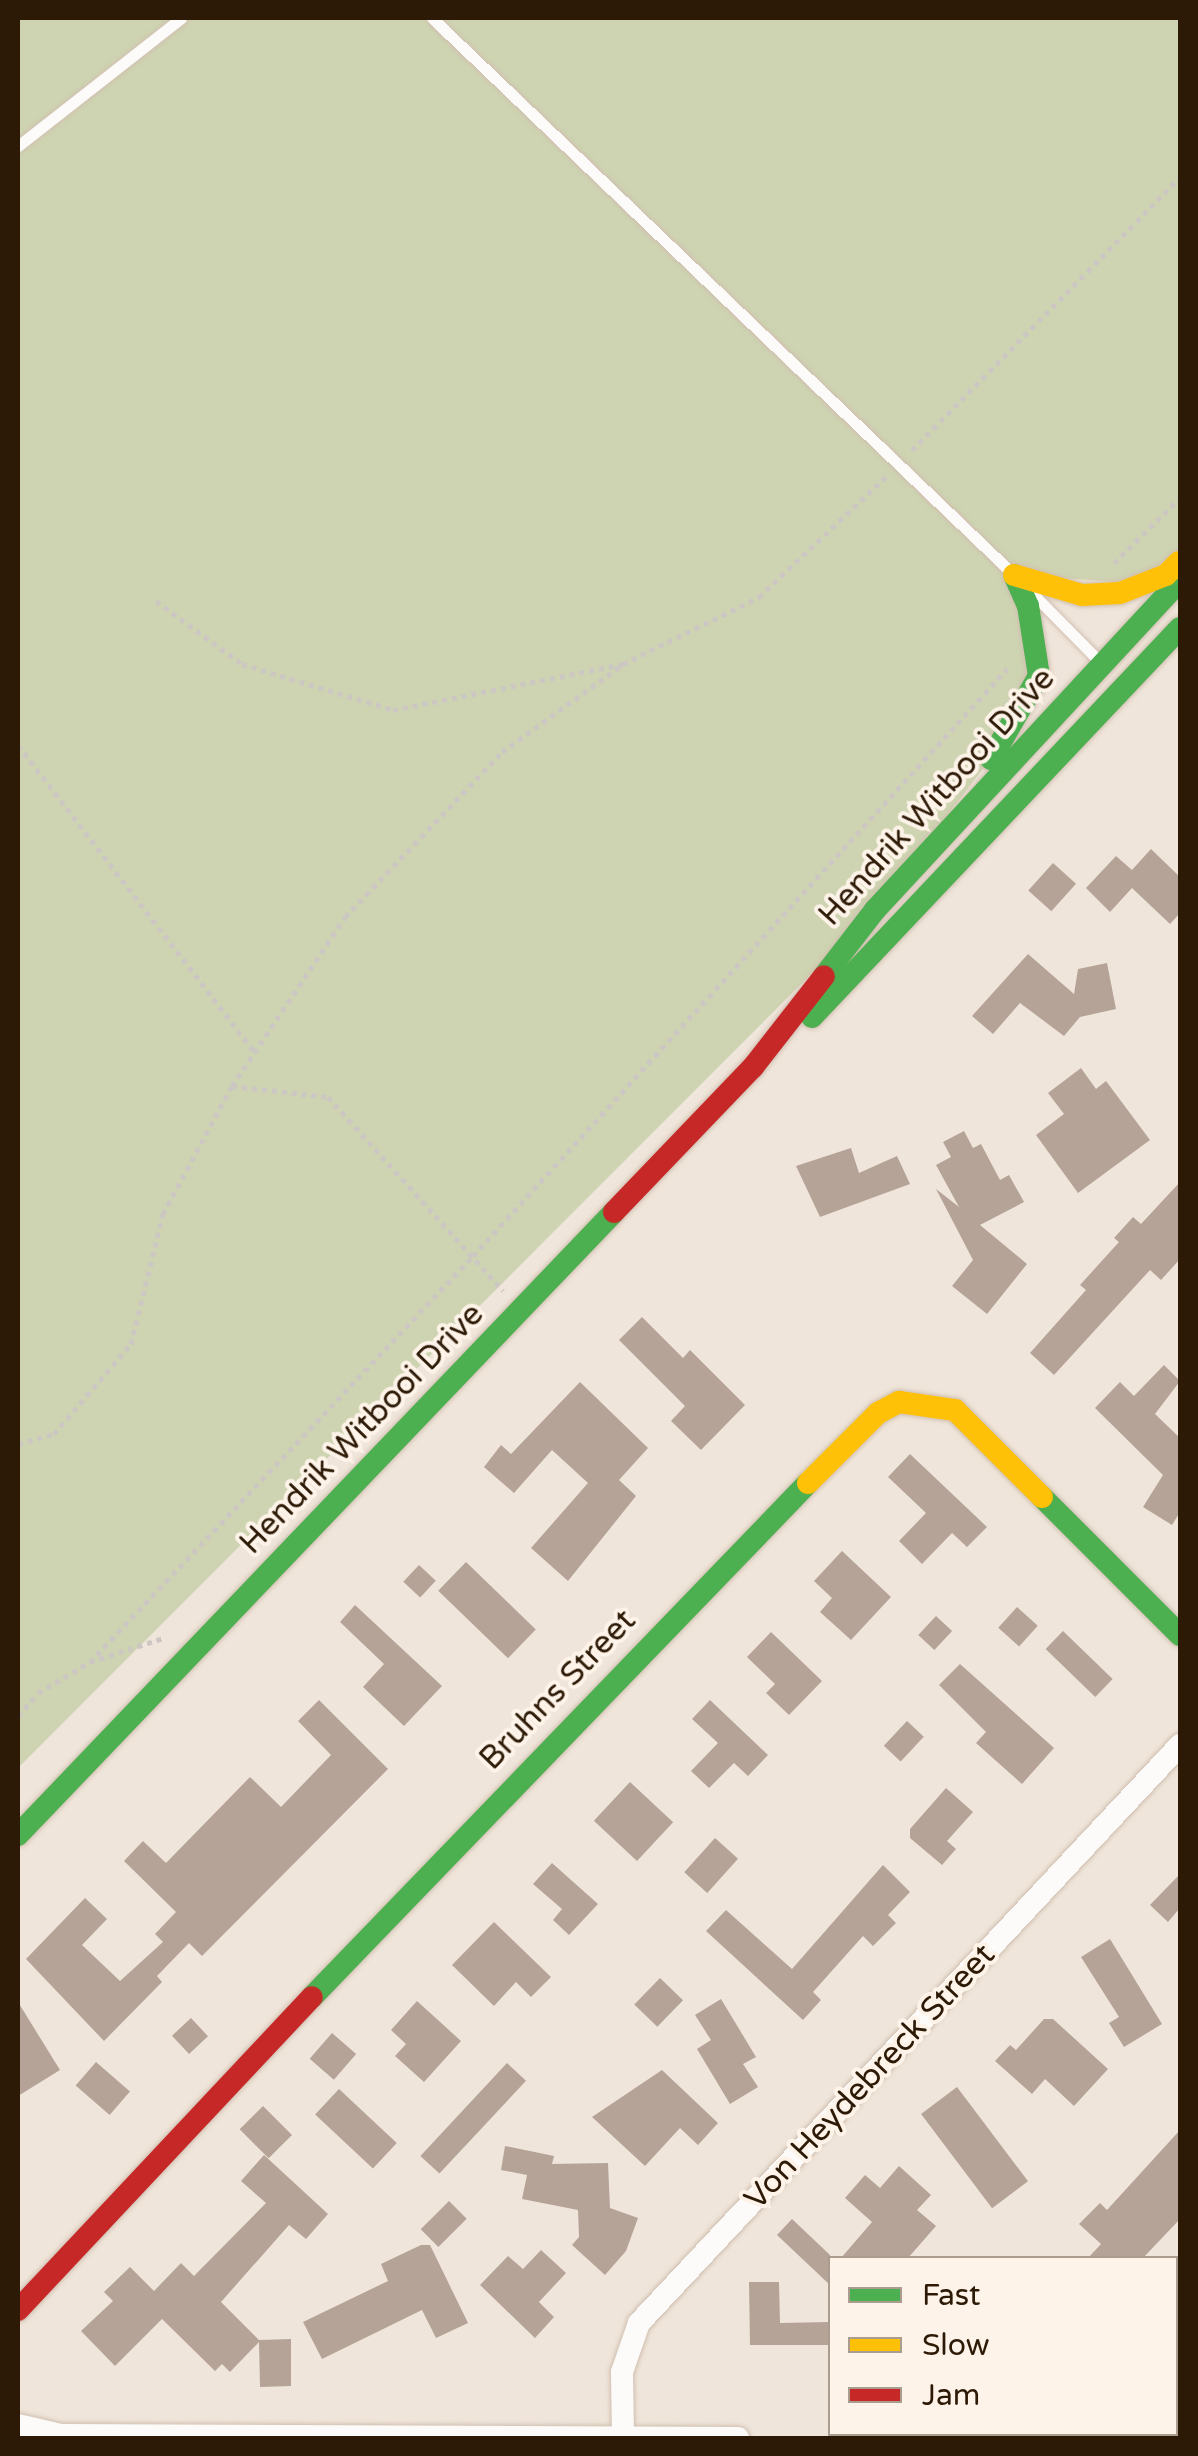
<!DOCTYPE html>
<html>
<head>
<meta charset="utf-8">
<style>
  body { margin:0 }
  #map { position:relative; width:1198px; height:2456px; overflow:hidden; background:#f0e5da; font-family:"Varela Round",sans-serif }
  div>[style] { position:absolute }
  .green>* { inset:0; background:#ced4b1 }
  .building>* { inset:0; background:#b5a398; transform-origin:0 0 }
  .path>* { height:5px; margin-top:-2.5px; transform-origin:0; background:repeating-linear-gradient(90deg,#ccc7c2 0 5px,transparent 0 10px) }
  .roads { filter:drop-shadow(0 0 2px #d0c0b1) drop-shadow(0 0 2px #d0c0b1) }
  .lane>* { height:11px; margin:-5.5px; padding:0 5.5px; transform-origin:5.5px; border-radius:5.5px; background:#fdfbf9 }
  .street>* { height:22px; margin:-11px; padding:0 11px; transform-origin:11px; border-radius:11px; background:#fdfbf9 }
  .fast>* { height:22px; margin:-11px; padding:0 11px; transform-origin:11px; border-radius:11px; background:#4caf50 }
  .slow>* { height:22px; margin:-11px; padding:0 11px; transform-origin:11px; border-radius:11px; background:#ffc107 }
  .jam>* { height:22px; margin:-11px; padding:0 11px; transform-origin:11px; border-radius:11px; background:#c62828 }
  span { translate:-50% -50%; white-space:nowrap; text-align:center; line-height:1.15; -webkit-text-stroke:8px #fef3e9; paint-order:stroke }
  .street-label { font-size:32px; color:#2d1a06 }
  .frame { position:absolute; inset:0; border:20px solid #2d1a06; pointer-events:none }
  .legend { position:absolute; left:828px; top:2256px; width:350px; height:180px; box-sizing:border-box; background:#fef3e9; border:2px solid #aa9c8e; margin:0; padding:12px 18px; list-style:none; font-size:30px; color:#2d1a06 }
  .legend li { display:flex; align-items:center; gap:20px; height:50px }
  .legend b { width:50px; border:2px solid #aa9c8e }
</style>
</head>
<body>
<div id="map">
  <div class="green">
    <i style="clip-path:polygon(18px 18px,1180px 18px,1180px 560px,1147px 584px,1015px 575px,1039px 653px,1011px 732px,875px 910px,18px 1768px)"></i>
  </div>
  <div class="building">
    <i style="clip-path:polygon(1151px 849px,1180px 877px,1180px 913px,1170px 924px,1132px 888px,1110px 912px,1086px 888px,1116px 856px,1132px 870px)"></i>
    <i style="left:1053px;top:863px;width:31px;height:37px;rotate:42deg"></i>
    <i style="clip-path:polygon(1028px 954px,1074px 994px,1078px 969px,1107px 963px,1116px 1009px,1080px 1017px,1064px 1036px,1020px 1003px,993px 1034px,972px 1016px)"></i>
    <i style="clip-path:polygon(1081px 1068px,1096px 1089px,1106px 1081px,1150px 1140px,1078px 1193px,1036px 1135px,1064px 1114px,1048px 1093px)"></i>
    <i style="clip-path:polygon(964px 1131px,973px 1148px,981px 1144px,1000px 1180px,1009px 1175px,1024px 1202px,980px 1225px,1027px 1264px,987px 1314px,952px 1286px,973px 1260px,936px 1189px,959px 1207px,936px 1165px,951px 1157px,943px 1142px)"></i>
    <i style="clip-path:polygon(851px 1148px,859px 1173px,897px 1156px,910px 1184px,820px 1217px,796px 1166px)"></i>
    <i style="clip-path:polygon(1180px 1182px,1180px 1259px,1161px 1280px,1150px 1270px,1054px 1375px,1030px 1353px,1086px 1290px,1080px 1285px,1119px 1242px,1114px 1238px,1133px 1217px,1141px 1224px)"></i>
    <i style="clip-path:polygon(642px 1317px,683px 1358px,690px 1350px,745px 1405px,701px 1450px,671px 1421px,685px 1406px,619px 1340px)"></i>
    <i style="clip-path:polygon(1164px 1365px,1180px 1381px,1155px 1414px,1180px 1438px,1180px 1512px,1172px 1525px,1143px 1507px,1163px 1475px,1095px 1408px,1120px 1382px,1134px 1396px)"></i>
    <i style="clip-path:polygon(580px 1382px,648px 1448px,619px 1480px,636px 1496px,568px 1581px,531px 1548px,588px 1483px,552px 1450px,514px 1493px,484px 1467px,501px 1445px,511px 1454px)"></i>
    <i style="clip-path:polygon(910px 1454px,987px 1527px,967px 1547px,952px 1533px,922px 1564px,899px 1541px,926px 1513px,888px 1477px)"></i>
    <i style="clip-path:polygon(842px 1551px,891px 1597px,851px 1640px,820px 1612px,832px 1598px,814px 1581px)"></i>
    <i style="left:466px;top:1562px;width:97px;height:40px;rotate:44deg"></i>
    <i style="left:419px;top:1565px;width:23px;height:23px;rotate:43deg"></i>
    <i style="clip-path:polygon(355px 1605px,442px 1686px,404px 1726px,363px 1687px,384px 1664px,340px 1622px)"></i>
    <i style="left:1017px;top:1607px;width:28px;height:28px;rotate:42deg"></i>
    <i style="left:936px;top:1616px;width:22px;height:26px;rotate:43deg"></i>
    <i style="left:1063px;top:1631px;width:69px;height:25px;rotate:44deg"></i>
    <i style="clip-path:polygon(771px 1632px,822px 1681px,789px 1715px,766px 1693px,775px 1684px,747px 1657px)"></i>
    <i style="clip-path:polygon(960px 1664px,1054px 1748px,1022px 1784px,976px 1743px,986px 1732px,939px 1685px)"></i>
    <i style="clip-path:polygon(319px 1700px,388px 1769px,202px 1956px,189px 1943px,157px 1976px,162px 1982px,104px 2041px,26px 1959px,85px 1898px,107px 1919px,82px 1945px,120px 1981px,163px 1942px,155px 1934px,176px 1912px,124px 1861px,143px 1841px,166px 1863px,250px 1777px,281px 1807px,331px 1755px,298px 1721px)"></i>
    <i style="clip-path:polygon(710px 1700px,768px 1755px,748px 1776px,734px 1763px,709px 1788px,691px 1771px,718px 1743px,692px 1719px)"></i>
    <i style="left:907px;top:1721px;width:23px;height:34px;rotate:43deg"></i>
    <i style="left:630px;top:1782px;width:59px;height:53px;rotate:43deg"></i>
    <i style="clip-path:polygon(946px 1788px,973px 1812px,947px 1841px,956px 1849px,942px 1865px,910px 1838px,910px 1829px)"></i>
    <i style="left:715px;top:1838px;width:31px;height:46px;rotate:42deg"></i>
    <i style="clip-path:polygon(552px 1863px,598px 1904px,569px 1935px,553px 1920px,562px 1909px,533px 1884px)"></i>
    <i style="clip-path:polygon(883px 1865px,910px 1892px,888px 1915px,896px 1923px,873px 1946px,863px 1936px,813px 1992px,821px 2000px,803px 2020px,706px 1931px,726px 1910px,792px 1969px)"></i>
    <i style="clip-path:polygon(1180px 1874px,1180px 1908px,1168px 1922px,1150px 1905px)"></i>
    <i style="clip-path:polygon(494px 1922px,551px 1977px,531px 1997px,516px 1982px,494px 2006px,452px 1965px)"></i>
    <i style="clip-path:polygon(1110px 1939px,1162px 2024px,1124px 2047px,1109px 2023px,1119px 2017px,1081px 1957px)"></i>
    <i style="left:660px;top:1978px;width:32px;height:37px;rotate:44deg"></i>
    <i style="clip-path:polygon(721px 1999px,756px 2057px,743px 2064px,758px 2087px,730px 2104px,697px 2049px,711px 2040px,695px 2015px)"></i>
    <i style="clip-path:polygon(417px 2001px,461px 2041px,424px 2082px,395px 2056px,406px 2044px,391px 2030px)"></i>
    <i style="clip-path:polygon(18px 2002px,60px 2070px,18px 2096px)"></i>
    <i style="left:191px;top:2018px;width:25px;height:26px;rotate:47deg"></i>
    <i style="clip-path:polygon(1044px 2019px,1053px 2019px,1108px 2069px,1074px 2106px,1045px 2079px,1032px 2094px,995px 2061px,1010px 2045px,1016px 2050px)"></i>
    <i style="left:332px;top:2033px;width:32px;height:34px;rotate:41deg"></i>
    <i style="left:96px;top:2062px;width:45px;height:31px;rotate:41deg"></i>
    <i style="left:507px;top:2063px;width:26px;height:127px;rotate:43deg"></i>
    <i style="clip-path:polygon(662px 2070px,718px 2123px,698px 2145px,680px 2128px,645px 2166px,592px 2117px)"></i>
    <i style="left:957px;top:2087px;width:118px;height:45px;rotate:53deg"></i>
    <i style="left:339px;top:2089px;width:79px;height:35px;rotate:43deg"></i>
    <i style="left:263px;top:2106px;width:41px;height:33px;rotate:45deg"></i>
    <i style="clip-path:polygon(1180px 2130px,1180px 2219px,1143px 2258px,1088px 2258px,1101px 2244px,1079px 2224px,1100px 2203px,1107px 2210px)"></i>
    <i style="clip-path:polygon(505px 2146px,554px 2156px,552px 2164px,608px 2163px,610px 2208px,638px 2218px,626px 2251px,605px 2275px,572px 2245px,579px 2237px,578px 2210px,522px 2199px,527px 2175px,501px 2170px)"></i>
    <i style="clip-path:polygon(264px 2155px,328px 2214px,306px 2239px,289px 2225px,221px 2302px,259px 2340px,291px 2339px,291px 2386px,260px 2387px,259px 2342px,230px 2372px,222px 2364px,215px 2371px,162px 2319px,115px 2366px,81px 2331px,113px 2301px,104px 2292px,130px 2267px,154px 2291px,181px 2263px,194px 2276px,266px 2203px,241px 2181px)"></i>
    <i style="clip-path:polygon(899px 2166px,931px 2195px,917px 2210px,936px 2226px,908px 2258px,841px 2258px,872px 2222px,845px 2198px,865px 2175px,880px 2188px)"></i>
    <i style="left:449px;top:2201px;width:25px;height:40px;rotate:45deg"></i>
    <i style="clip-path:polygon(792px 2219px,830px 2255px,830px 2285px,777px 2235px)"></i>
    <i style="clip-path:polygon(421px 2245px,430px 2245px,468px 2323px,436px 2338px,422px 2310px,322px 2359px,303px 2322px,388px 2281px,381px 2264px)"></i>
    <i style="clip-path:polygon(541px 2250px,566px 2273px,539px 2302px,554px 2317px,535px 2338px,480px 2285px,508px 2256px,523px 2269px)"></i>
    <i style="clip-path:polygon(749px 2282px,779px 2282px,780px 2323px,830px 2322px,830px 2345px,750px 2345px)"></i>
  </div>
  <div class="path">
    <i style="left:912px;top:450px;width:383px;rotate:-45.5deg"></i>
    <i style="left:1114px;top:563px;width:93px;rotate:-44.6deg"></i>
    <i style="left:156px;top:601px;width:107px;rotate:36.2deg"></i>
    <i style="left:242px;top:664px;width:158px;rotate:16.9deg"></i>
    <i style="left:393px;top:710px;width:235px;rotate:-11.3deg"></i>
    <i style="left:623px;top:664px;width:152px;rotate:-26.2deg"></i>
    <i style="left:759px;top:597px;width:176px;rotate:-43.4deg"></i>
    <i style="left:18px;top:745px;width:386px;rotate:52.4deg"></i>
    <i style="left:232px;top:1086px;width:97px;rotate:6.5deg"></i>
    <i style="left:328px;top:1097px;width:261px;rotate:47.9deg"></i>
    <i style="left:18px;top:1444px;width:37px;rotate:-16deg"></i>
    <i style="left:54px;top:1434px;width:118px;rotate:-49.5deg"></i>
    <i style="left:131px;top:1344px;width:134px;rotate:-76.2deg"></i>
    <i style="left:163px;top:1214px;width:145px;rotate:-61.7deg"></i>
    <i style="left:232px;top:1086px;width:203px;rotate:-56.2deg"></i>
    <i style="left:345px;top:917px;width:228px;rotate:-46.4deg"></i>
    <i style="left:502px;top:752px;width:147px;rotate:-35.9deg"></i>
    <i style="left:90px;top:1662px;width:558px;rotate:-46.67deg"></i>
    <i style="left:473px;top:1256px;width:794px;rotate:-47.71deg"></i>
    <i style="left:18px;top:1716px;width:30px;rotate:-49deg"></i>
    <i style="left:38px;top:1693px;width:61px;rotate:-30.8deg"></i>
    <i style="left:90px;top:1662px;width:80px;rotate:-18.2deg"></i>
  </div>
  <div class="roads">
    <div class="lane">
      <i style="left:432px;top:18px;width:806px;rotate:43.74deg"></i>
      <i style="left:18px;top:146px;width:207px;rotate:-38.1deg"></i>
      <i style="left:1034px;top:595px;width:97px;rotate:45.4deg"></i>
    </div>
    <div class="street">
      <i style="left:18px;top:2425px;width:44px;rotate:13.1deg"></i>
      <i style="left:61px;top:2435px;width:677px;rotate:0.25deg"></i>
      <i style="left:623px;top:2437px;width:65px;rotate:-90.9deg"></i>
      <i style="left:622px;top:2372px;width:52px;rotate:-70.9deg"></i>
      <i style="left:639px;top:2323px;width:792px;rotate:-46.89deg"></i>
    </div>
    <div class="fast">
      <i style="left:991px;top:759px;width:96px;rotate:-60deg"></i>
      <i style="left:1039px;top:676px;width:71px;rotate:-98.9deg"></i>
      <i style="left:1028px;top:606px;width:34px;rotate:-114deg"></i>
      <i style="left:824px;top:976px;width:83px;rotate:-52.3deg"></i>
      <i style="left:875px;top:910px;width:449px;rotate:-47.2deg"></i>
      <i style="left:812px;top:1017px;width:535px;rotate:-46.59deg"></i>
      <i style="left:1042px;top:1497px;width:195px;rotate:45deg"></i>
      <i style="left:18px;top:1835px;width:862px;rotate:-46.27deg"></i>
      <i style="left:312px;top:1997px;width:714px;rotate:-46.02deg"></i>
    </div>
    <div class="slow">
      <i style="left:1014px;top:575px;width:71px;rotate:16.4deg"></i>
      <i style="left:1082px;top:595px;width:38px;rotate:-3deg"></i>
      <i style="left:1120px;top:593px;width:49px;rotate:-21.4deg"></i>
      <i style="left:1166px;top:575px;width:18px;rotate:-45deg"></i>
      <i style="left:808px;top:1483px;width:99px;rotate:-45deg"></i>
      <i style="left:878px;top:1413px;width:24px;rotate:-28deg"></i>
      <i style="left:899px;top:1402px;width:57px;rotate:8.1deg"></i>
      <i style="left:955px;top:1410px;width:123px;rotate:45deg"></i>
    </div>
    <div class="jam">
      <i style="left:614px;top:1212px;width:201px;rotate:-46.2deg"></i>
      <i style="left:753px;top:1067px;width:115px;rotate:-52deg"></i>
      <i style="left:18px;top:2310px;width:429px;rotate:-46.8deg"></i>
    </div>
  </div>
  <div class="street-label">
    <span style="left:937px;top:797px;rotate:-48deg">Hendrik Witbooi Drive</span>
    <span style="left:362px;top:1429px;rotate:-46deg">Hendrik Witbooi Drive</span>
    <span style="left:558px;top:1690px;rotate:-46deg">Bruhns Street</span>
    <span style="left:870px;top:2077px;rotate:-47deg">Von Heydebreck Street</span>
  </div>
  <div class="frame"></div>
  <ul class="legend">
  <li><b style="height:12px;background:#4caf50"></b>Fast</li>
  <li><b style="height:12px;background:#ffc107"></b>Slow</li>
  <li><b style="height:12px;background:#c62828"></b>Jam</li>
  </ul>
</div>
</body>
</html>
